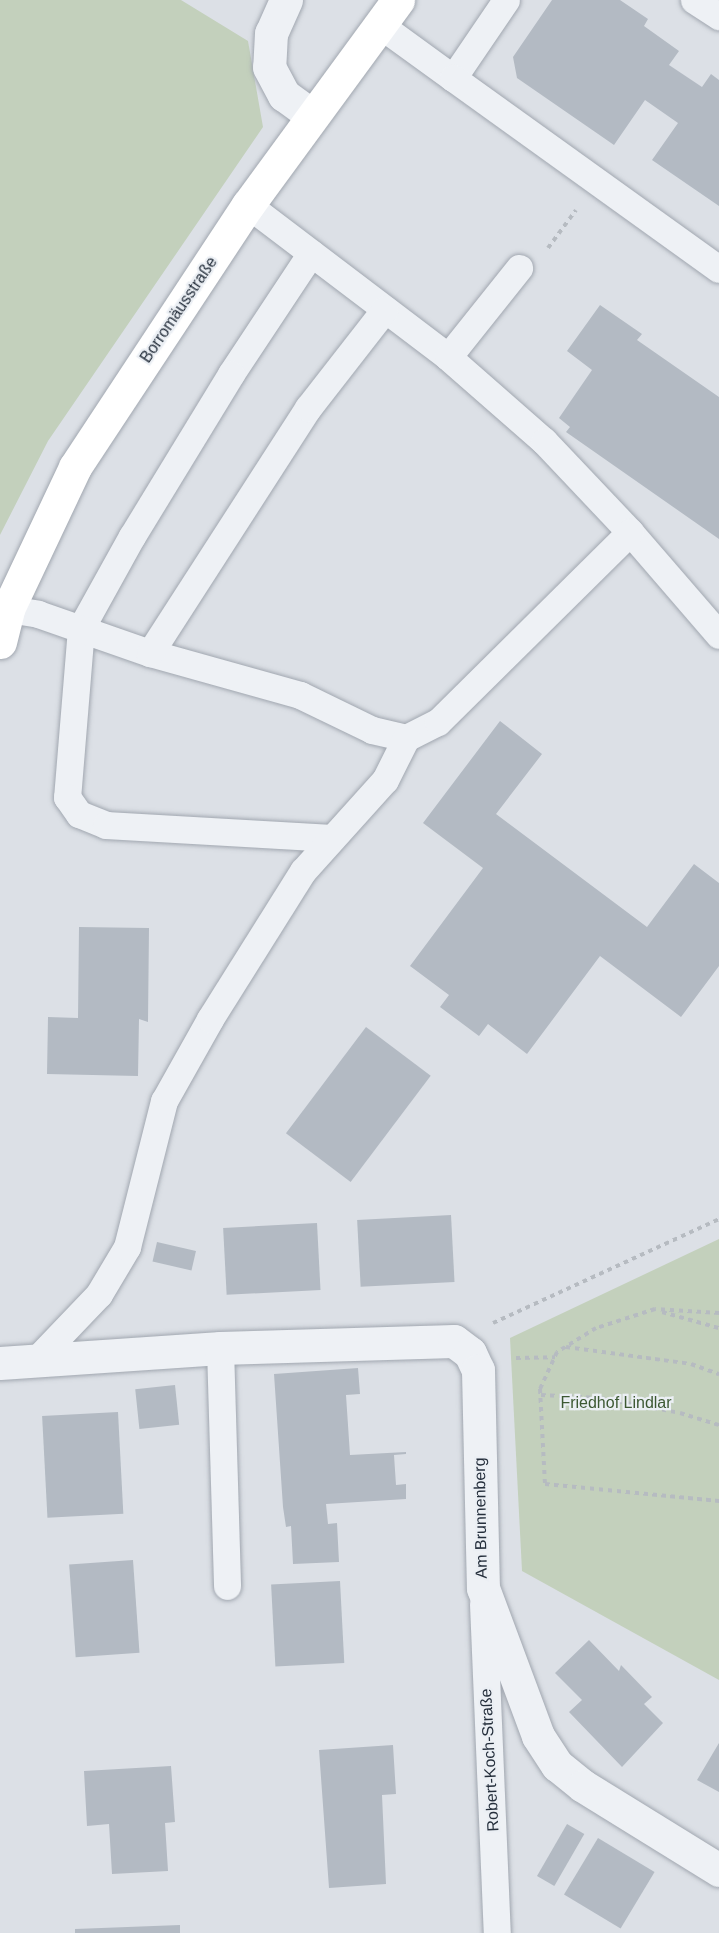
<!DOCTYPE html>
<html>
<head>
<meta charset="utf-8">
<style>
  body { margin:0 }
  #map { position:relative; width:719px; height:1933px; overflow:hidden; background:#dce0e6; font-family:Helvetica,sans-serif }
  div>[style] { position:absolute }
  .green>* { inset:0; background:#c3d0bc }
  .building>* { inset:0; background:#b3bac3; transform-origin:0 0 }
  .path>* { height:4px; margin-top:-2px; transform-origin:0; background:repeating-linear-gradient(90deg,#b6bbc1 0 4.5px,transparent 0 9px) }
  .roads { filter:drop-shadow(0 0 2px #a1a7b0) drop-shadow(0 0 2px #a1a7b0) }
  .lane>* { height:27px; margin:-13.5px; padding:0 13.5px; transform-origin:13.5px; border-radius:13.5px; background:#eef1f5 }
  .street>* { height:33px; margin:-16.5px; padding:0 16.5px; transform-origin:16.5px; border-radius:16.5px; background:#eef1f5 }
  .secondary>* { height:33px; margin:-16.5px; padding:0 16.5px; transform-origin:16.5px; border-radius:16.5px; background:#fff }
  span { translate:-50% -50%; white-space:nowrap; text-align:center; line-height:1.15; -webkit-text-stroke:4.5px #ebeff4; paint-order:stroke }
  .street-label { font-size:16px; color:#252f3c }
  .park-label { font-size:16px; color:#3c5832 }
</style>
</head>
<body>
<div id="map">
  <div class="green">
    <i style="clip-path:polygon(0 0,181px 0,248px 41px,263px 127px,48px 441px,0 535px)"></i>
    <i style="clip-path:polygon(719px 1239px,719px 1680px,522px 1571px,510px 1338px)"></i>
  </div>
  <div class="building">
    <i style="clip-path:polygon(552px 0,620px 0,648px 19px,644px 26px,679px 51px,669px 65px,702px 87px,711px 74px,719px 80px,719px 206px,652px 160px,678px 123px,645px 100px,614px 145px,517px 78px,513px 57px)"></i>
    <i style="clip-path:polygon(600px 305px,642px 334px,637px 340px,719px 397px,719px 539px,566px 432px,570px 427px,559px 418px,592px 370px,567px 351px)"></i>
    <i style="clip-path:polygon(500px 721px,542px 754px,496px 814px,647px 927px,694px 864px,719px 883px,719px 966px,681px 1017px,600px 956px,527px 1054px,488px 1024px,479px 1036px,440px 1007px,449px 995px,410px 966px,483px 868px,423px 823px)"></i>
    <i style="clip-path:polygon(79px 927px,149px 928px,148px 1022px,139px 1019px,138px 1076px,47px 1074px,48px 1017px,78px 1018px)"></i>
    <i style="left:366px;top:1027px;width:81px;height:133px;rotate:37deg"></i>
    <i style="left:451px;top:1215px;width:67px;height:94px;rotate:87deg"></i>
    <i style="left:317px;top:1223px;width:67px;height:94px;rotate:87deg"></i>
    <i style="left:157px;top:1242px;width:40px;height:20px;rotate:13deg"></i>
    <i style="clip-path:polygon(358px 1368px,360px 1394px,346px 1395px,350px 1455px,406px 1452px,406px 1454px,394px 1455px,396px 1485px,406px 1484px,406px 1499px,326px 1504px,328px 1524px,337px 1523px,339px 1562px,293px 1564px,291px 1526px,286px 1527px,283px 1507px,274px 1374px)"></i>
    <i style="left:175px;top:1385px;width:40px;height:40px;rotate:84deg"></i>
    <i style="left:118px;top:1412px;width:102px;height:76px;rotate:87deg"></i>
    <i style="left:133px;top:1560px;width:93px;height:64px;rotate:86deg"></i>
    <i style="left:340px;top:1581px;width:82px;height:69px;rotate:87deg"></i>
    <i style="clip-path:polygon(589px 1640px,619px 1671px,621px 1665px,652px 1697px,644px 1704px,663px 1723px,622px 1767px,569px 1712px,582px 1700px,555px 1673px)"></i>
    <i style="clip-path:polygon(719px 1743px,719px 1792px,697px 1780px)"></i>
    <i style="clip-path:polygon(393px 1745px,396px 1794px,382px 1795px,386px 1884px,329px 1888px,319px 1750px)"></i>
    <i style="clip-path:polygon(171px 1766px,175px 1822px,165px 1823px,168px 1871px,112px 1874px,109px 1824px,87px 1826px,84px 1771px)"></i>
    <i style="left:567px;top:1824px;width:20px;height:60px;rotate:30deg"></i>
    <i style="left:598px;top:1838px;width:66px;height:66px;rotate:31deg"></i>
    <i style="clip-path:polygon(180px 1925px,180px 1933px,75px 1933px,75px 1929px)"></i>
  </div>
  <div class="path">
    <i style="left:548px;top:248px;width:47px;rotate:-53.6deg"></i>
    <i style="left:662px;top:1312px;width:59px;rotate:15.7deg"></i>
    <i style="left:719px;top:1313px;width:64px;rotate:-176.4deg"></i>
    <i style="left:655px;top:1309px;width:62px;rotate:162.1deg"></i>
    <i style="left:596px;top:1328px;width:46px;rotate:148.4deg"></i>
    <i style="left:557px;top:1352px;width:41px;rotate:114.7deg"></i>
    <i style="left:540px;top:1389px;width:95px;rotate:87deg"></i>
    <i style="left:545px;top:1484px;width:175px;rotate:5.6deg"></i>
    <i style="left:493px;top:1323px;width:249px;rotate:-24.7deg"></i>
    <i style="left:566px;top:1347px;width:126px;rotate:7.7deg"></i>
    <i style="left:691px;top:1364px;width:30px;rotate:20deg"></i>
    <i style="left:516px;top:1358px;width:39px;rotate:-1deg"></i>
    <i style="left:541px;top:1395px;width:59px;rotate:2.9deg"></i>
    <i style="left:600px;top:1398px;width:81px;rotate:10.6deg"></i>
    <i style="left:680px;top:1413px;width:41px;rotate:17.1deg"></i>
  </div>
  <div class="roads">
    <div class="lane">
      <i style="left:694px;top:0;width:30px;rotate:33deg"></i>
      <i style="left:380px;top:25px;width:90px;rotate:36deg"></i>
      <i style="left:453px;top:78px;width:94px;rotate:-55.8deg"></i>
      <i style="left:453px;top:78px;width:327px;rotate:35.7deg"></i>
      <i style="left:248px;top:205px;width:251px;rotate:37.2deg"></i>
      <i style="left:448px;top:357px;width:128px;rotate:41.2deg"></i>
      <i style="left:544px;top:441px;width:125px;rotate:46.6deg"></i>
      <i style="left:630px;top:532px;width:136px;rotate:49.2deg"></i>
      <i style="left:311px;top:253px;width:145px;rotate:123.5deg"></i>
      <i style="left:231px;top:374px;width:190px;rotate:121.4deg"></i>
      <i style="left:132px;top:536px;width:105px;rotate:119deg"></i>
      <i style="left:81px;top:628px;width:170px;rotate:94.7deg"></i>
      <i style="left:67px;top:797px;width:21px;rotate:55deg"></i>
      <i style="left:79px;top:814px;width:29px;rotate:22deg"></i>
      <i style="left:106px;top:825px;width:226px;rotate:3.3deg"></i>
      <i style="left:448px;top:357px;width:114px;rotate:-51.4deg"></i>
      <i style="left:8px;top:609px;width:30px;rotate:9deg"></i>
      <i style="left:38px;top:614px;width:119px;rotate:19.2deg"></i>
      <i style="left:150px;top:653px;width:156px;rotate:15.6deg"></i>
      <i style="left:300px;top:695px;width:80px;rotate:25.9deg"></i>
      <i style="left:372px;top:730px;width:35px;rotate:13deg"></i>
      <i style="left:406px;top:738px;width:36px;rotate:-27deg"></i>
      <i style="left:438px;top:722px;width:270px;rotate:-44.7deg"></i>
      <i style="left:150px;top:653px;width:292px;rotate:-57.2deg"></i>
      <i style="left:308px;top:408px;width:125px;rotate:-52.1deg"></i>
      <i style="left:220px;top:1348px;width:238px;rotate:88.3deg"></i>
      <i style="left:36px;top:1360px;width:91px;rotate:-46.3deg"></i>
      <i style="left:99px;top:1294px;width:55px;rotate:-59.2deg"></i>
      <i style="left:127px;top:1247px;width:151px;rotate:-75.8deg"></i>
      <i style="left:164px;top:1101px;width:94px;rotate:-60.7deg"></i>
      <i style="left:210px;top:1019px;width:175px;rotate:-57.9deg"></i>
      <i style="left:303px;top:871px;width:122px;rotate:-48deg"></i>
      <i style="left:385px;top:780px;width:47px;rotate:-63.4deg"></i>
      <i style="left:483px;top:1604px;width:329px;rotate:87.6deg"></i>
    </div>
    <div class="street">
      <i style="left:286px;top:0;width:36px;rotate:114deg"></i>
      <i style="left:271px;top:33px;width:34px;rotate:93deg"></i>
      <i style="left:269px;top:67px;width:32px;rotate:62deg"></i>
      <i style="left:284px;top:95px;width:34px;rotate:36deg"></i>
      <i style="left:0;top:1363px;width:221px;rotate:-3.9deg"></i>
      <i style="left:220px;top:1348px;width:234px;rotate:-1.7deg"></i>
      <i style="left:454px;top:1341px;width:20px;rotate:37deg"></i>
      <i style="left:470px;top:1353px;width:19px;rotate:65deg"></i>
      <i style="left:478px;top:1370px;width:218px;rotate:88.7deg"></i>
      <i style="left:483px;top:1588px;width:158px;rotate:69.6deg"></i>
      <i style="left:538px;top:1736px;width:35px;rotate:57deg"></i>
      <i style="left:557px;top:1765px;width:33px;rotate:39deg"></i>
      <i style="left:583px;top:1786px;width:160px;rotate:31.7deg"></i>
    </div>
    <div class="secondary">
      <i style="left:0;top:642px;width:34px;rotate:-76deg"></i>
      <i style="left:8px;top:609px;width:157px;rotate:-64.7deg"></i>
      <i style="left:75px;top:467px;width:314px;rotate:-56.6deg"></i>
      <i style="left:248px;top:205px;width:254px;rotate:-53.8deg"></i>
    </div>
  </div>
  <div class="street-label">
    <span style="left:179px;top:310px;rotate:-56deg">Borromäusstraße</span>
    <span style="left:481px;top:1518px;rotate:-91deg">Am Brunnenberg</span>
    <span style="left:490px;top:1760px;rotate:-93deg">Robert-Koch-Straße</span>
  </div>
  <div class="park-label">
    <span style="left:616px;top:1403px">Friedhof Lindlar</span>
  </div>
</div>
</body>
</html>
